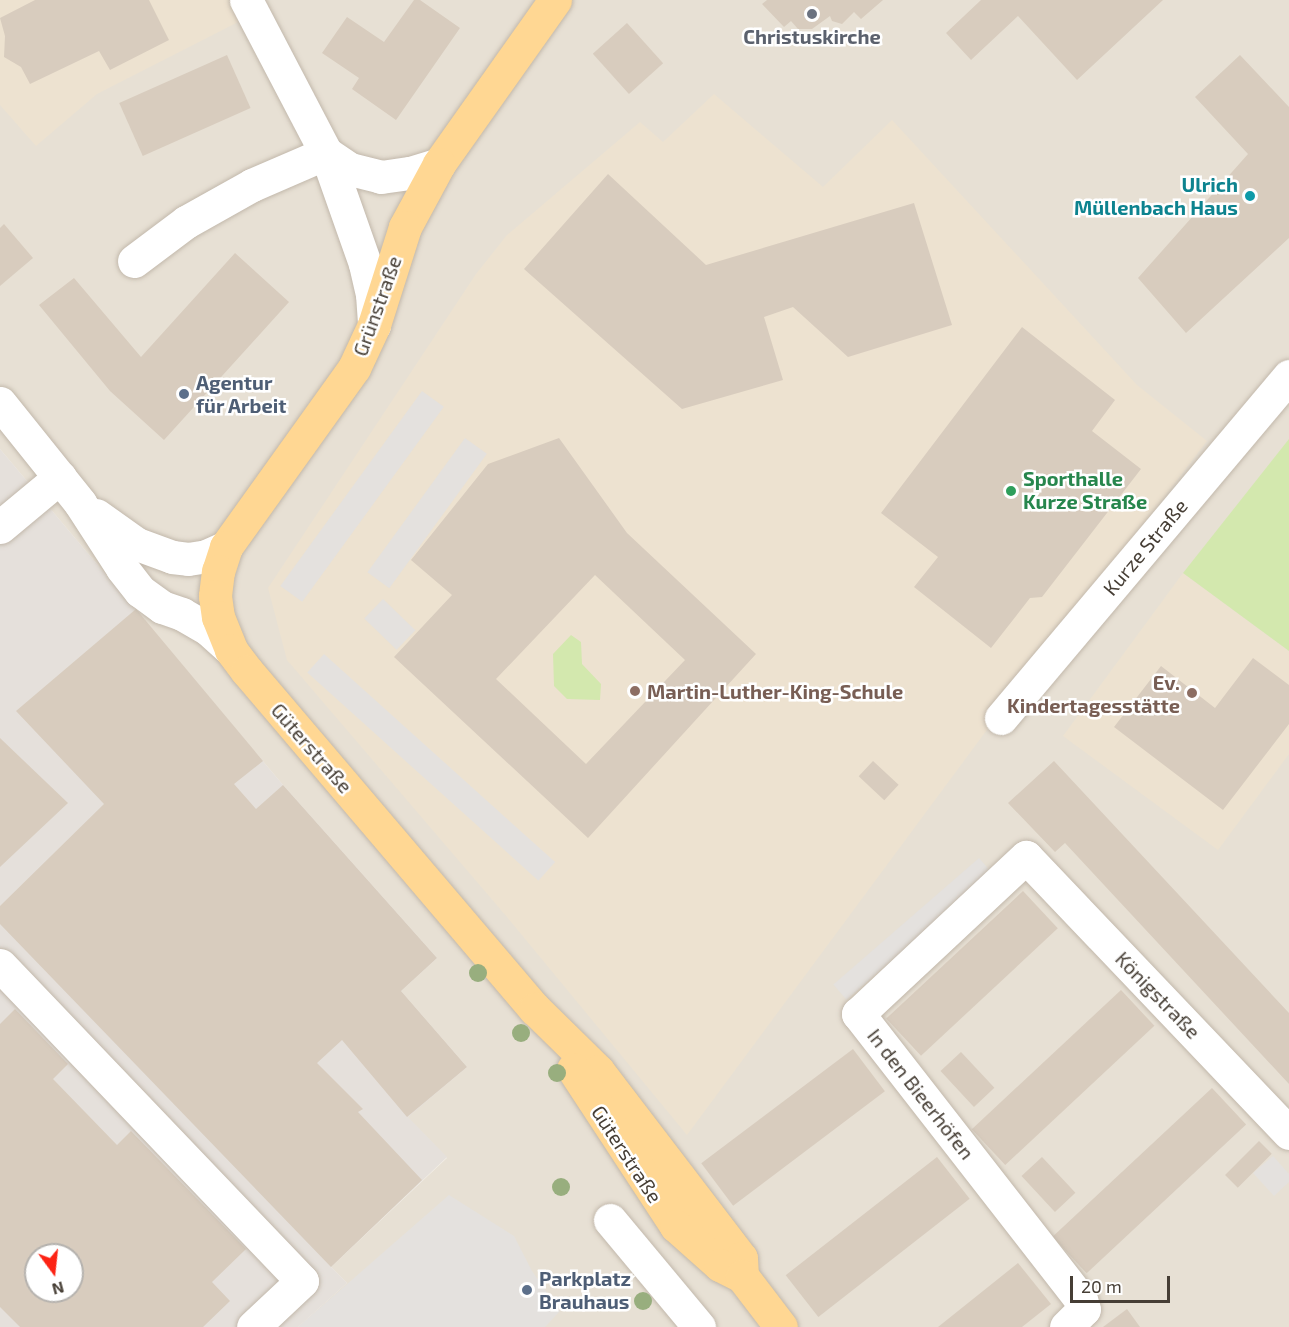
<!DOCTYPE html>
<html>
<head>
<meta charset="utf-8">
<style>
  body { margin:0 }
  #map { position:relative; width:1289px; height:1327px; overflow:hidden; background:#f3eee6; font-family:"Exo 2",sans-serif }
  div>[style] { position:absolute }
  .residential>* { inset:0; background:#e7e0d4 }
  .industrial>* { inset:0; background:#e5e0db }
  .education>* { inset:0; background:#ede2d0 }
  .green>* { inset:0; background:#d3e8ae }
  .parking>* { inset:0; background:#e4e1de; transform-origin:0 0 }
  .building>* { inset:0; background:#d8ccbe; transform-origin:0 0 }
  .roads { filter:drop-shadow(0 0 2px #c2b8ab) drop-shadow(0 0 2px #c2b8ab) }
  .minor>* { height:33px; margin:-16.5px; padding:0 16.5px; transform-origin:16.5px; border-radius:16.5px; background:#fff }
  .major>* { height:33px; margin:-16.5px; padding:0 16.5px; transform-origin:16.5px; border-radius:16.5px; background:#ffd793 }
  .trees>* { width:18px; height:18px; margin:-9px; border-radius:50%; background:#98ae7e }
  .dots>* { width:16px; height:16px; translate:-50% -50%; box-sizing:border-box; border:3px solid #fff; border-radius:50% }
  span { translate:-50% -50%; white-space:nowrap; text-align:center; line-height:1.15; -webkit-text-stroke:5px #fff; paint-order:stroke }
  .worship-label { font-size:20px; color:#5b616d; font-weight:700 }
  .culture-label { font-size:20px; color:#0d838f; font-weight:700 }
  .right { translate:-100% -50%; text-align:right }
  .street-label { font-size:20px; color:#463e35 }
  .service-label { font-size:20px; color:#4e5e75; font-weight:700 }
  .left { translate:0 -50%; text-align:left }
  .leisure-label { font-size:20px; color:#27864d; font-weight:700 }
  .education-label { font-size:20px; color:#785e54; font-weight:700 }
  .north { position:absolute; left:24px; top:1243px; width:60px; height:60px; box-sizing:border-box; background:#fff; border:2px solid #b5b2ae; border-radius:50%; rotate:165deg; font-size:16px; font-weight:700; line-height:24px; text-align:center; color:#463e35 }
  .north::after { content:''; display:block; margin:auto; width:21px; height:27px; background:#fc2314; clip-path:polygon(50% 0,100% 100%,50% 72%,0 100%) }
  .scale { position:absolute; left:1070px; top:1276px; width:100px; height:27px; box-sizing:border-box; border:3px solid #463e35; border-top:0; padding-left:8px; font-size:18px; line-height:21px; white-space:nowrap; color:#463e35; -webkit-text-stroke:4px #fff; paint-order:stroke }
</style>
</head>
<body>
<div id="map">
  <div class="residential">
    <i style="clip-path:polygon(0 0,1289px 0,1289px 1327px,298px 1327px,347px 1283px,331px 1267px,447px 1158px,407px 1117px,467px 1067px,401px 991px,437px 958px,283px 785px,0 449px)"></i>
  </div>
  <div class="industrial">
    <i style="clip-path:polygon(evenodd,0 449px,283px 785px,437px 958px,401px 991px,467px 1067px,408px 1117px,447px 1157px,331px 1267px,347px 1283px,298px 1327px,0 1327px,0 449px,36px 1255px,72px 1255px,72px 1291px,36px 1291px,36px 1255px)"></i>
  </div>
  <div class="education">
    <i style="clip-path:polygon(0 0,232px 0,242px 20px,97px 94px,36px 146px,0 105px)"></i>
    <i style="clip-path:polygon(714px 94px,823px 187px,892px 120px,1137px 385px,1207px 441px,992px 723px,687px 1135px,507px 917px,287px 660px,268px 588px,476px 274px,507px 235px,640px 122px,663px 142px)"></i>
    <i style="clip-path:polygon(1183px 573px,1289px 651px,1289px 754px,1218px 850px,1063px 736px)"></i>
  </div>
  <div class="green">
    <i style="clip-path:polygon(1289px 439px,1289px 651px,1183px 573px)"></i>
    <i style="clip-path:polygon(571px 635px,581px 642px,582px 664px,601px 684px,600px 700px,567px 699px,554px 686px,553px 654px)"></i>
  </div>
  <div class="parking">
    <i style="left:422px;top:391px;width:27px;height:241px;rotate:36deg"></i>
    <i style="left:465px;top:438px;width:27px;height:166px;rotate:36deg"></i>
    <i style="left:383px;top:599px;width:45px;height:27px;rotate:44deg"></i>
    <i style="left:324px;top:654px;width:311px;height:25px;rotate:42deg"></i>
    <i style="left:979px;top:858px;width:20px;height:193px;rotate:49deg"></i>
    <i style="clip-path:polygon(1273px 1156px,1289px 1174px,1289px 1182px,1274px 1196px,1253px 1173px)"></i>
    <i style="clip-path:polygon(449px 1195px,514px 1236px,532px 1271px,560px 1311px,545px 1327px,298px 1327px)"></i>
  </div>
  <div class="building">
    <i style="clip-path:polygon(35px 0,149px 0,169px 40px,110px 70px,99px 51px,30px 84px,21px 67px,4px 57px,5px 36px,0 18px)"></i>
    <i style="clip-path:polygon(414px 0,420px 0,460px 28px,396px 120px,352px 89px,359px 78px,322px 53px,347px 17px,384px 42px)"></i>
    <i style="clip-path:polygon(767px 0,883px 0,861px 19px,854px 12px,842px 24px,832px 21px,830px 16px,812px 29px,798px 29px,791px 21px,784px 27px,762px 4px)"></i>
    <i style="clip-path:polygon(981px 0,1163px 0,1077px 80px,1018px 16px,971px 60px,946px 33px)"></i>
    <i style="left:627px;top:23px;width:54px;height:46px;rotate:48deg"></i>
    <i style="left:227px;top:55px;width:58px;height:118px;rotate:66deg"></i>
    <i style="clip-path:polygon(1240px 55px,1289px 107px,1289px 238px,1186px 333px,1138px 278px,1248px 154px,1195px 97px)"></i>
    <i style="clip-path:polygon(608px 174px,706px 265px,914px 203px,952px 325px,848px 357px,793px 307px,764px 317px,783px 380px,682px 409px,524px 269px)"></i>
    <i style="clip-path:polygon(4px 224px,33px 258px,0 286px,0 228px)"></i>
    <i style="clip-path:polygon(235px 253px,289px 302px,164px 440px,110px 391px,39px 305px,74px 278px,141px 357px)"></i>
    <i style="clip-path:polygon(1022px 327px,1115px 400px,1092px 431px,1141px 469px,1042px 597px,1030px 598px,991px 648px,914px 587px,938px 557px,881px 513px)"></i>
    <i style="clip-path:polygon(evenodd,559px 438px,627px 533px,756px 654px,588px 838px,394px 657px,452px 595px,411px 560px,488px 464px,559px 438px,595px 575px,685px 660px,586px 764px,496px 679px,595px 575px)"></i>
    <i style="clip-path:polygon(136px 609px,263px 761px,234px 784px,256px 809px,283px 785px,437px 958px,401px 991px,467px 1067px,407px 1117px,342px 1040px,317px 1063px,363px 1109px,358px 1112px,422px 1180px,331px 1267px,0 924px,0 906px,104px 804px,16px 711px)"></i>
    <i style="clip-path:polygon(1253px 658px,1289px 685px,1289px 724px,1223px 810px,1114px 727px,1161px 666px,1215px 708px)"></i>
    <i style="clip-path:polygon(0 738px,68px 803px,0 867px)"></i>
    <i style="left:873px;top:761px;width:35px;height:21px;rotate:43deg"></i>
    <i style="clip-path:polygon(1054px 761px,1289px 1013px,1289px 1084px,1065px 843px,1055px 852px,1008px 803px)"></i>
    <i style="left:1023px;top:891px;width:51px;height:187px;rotate:47deg"></i>
    <i style="left:1121px;top:990px;width:49px;height:204px;rotate:47deg"></i>
    <i style="clip-path:polygon(evenodd,15px 1009px,68px 1064px,53px 1079px,117px 1145px,131px 1131px,246px 1249px,212px 1282px,230px 1301px,203px 1327px,20px 1327px,0 1307px,0 1024px,15px 1009px,36px 1255px,72px 1255px,72px 1291px,36px 1291px,36px 1255px)"></i>
    <i style="left:853px;top:1049px;width:53px;height:190px;rotate:53deg"></i>
    <i style="left:961px;top:1052px;width:49px;height:28px;rotate:47deg"></i>
    <i style="left:1212px;top:1088px;width:50px;height:218px;rotate:47deg"></i>
    <i style="left:1259px;top:1141px;width:18px;height:48px;rotate:45deg"></i>
    <i style="left:937px;top:1157px;width:53px;height:192px;rotate:52deg"></i>
    <i style="left:1042px;top:1157px;width:49px;height:28px;rotate:47deg"></i>
    <i style="clip-path:polygon(1018px 1263px,1051px 1304px,1022px 1327px,938px 1327px)"></i>
    <i style="clip-path:polygon(1127px 1309px,1140px 1327px,1103px 1327px)"></i>
  </div>
  <div class="roads">
    <div class="minor">
      <i style="left:246px;top:0;width:173px;rotate:62.4deg"></i>
      <i style="left:326px;top:153px;width:118px;rotate:70.6deg"></i>
      <i style="left:365px;top:264px;width:31px;rotate:77deg"></i>
      <i style="left:372px;top:294px;width:31px;rotate:86deg"></i>
      <i style="left:326px;top:153px;width:29px;rotate:34deg"></i>
      <i style="left:350px;top:169px;width:32px;rotate:14deg"></i>
      <i style="left:381px;top:177px;width:29px;rotate:-8deg"></i>
      <i style="left:410px;top:173px;width:30px;rotate:-17deg"></i>
      <i style="left:134px;top:261px;width:65px;rotate:-36.9deg"></i>
      <i style="left:186px;top:222px;width:76px;rotate:-29.3deg"></i>
      <i style="left:252px;top:185px;width:81px;rotate:-23.4deg"></i>
      <i style="left:0;top:403px;width:128px;rotate:51.3deg"></i>
      <i style="left:80px;top:503px;width:77px;rotate:57.1deg"></i>
      <i style="left:122px;top:568px;width:29px;rotate:52deg"></i>
      <i style="left:140px;top:591px;width:27px;rotate:36deg"></i>
      <i style="left:162px;top:607px;width:21px;rotate:19deg"></i>
      <i style="left:182px;top:614px;width:30px;rotate:30deg"></i>
      <i style="left:208px;top:629px;width:31px;rotate:42deg"></i>
      <i style="left:96px;top:515px;width:50px;rotate:35.3deg"></i>
      <i style="left:137px;top:544px;width:37px;rotate:20deg"></i>
      <i style="left:172px;top:557px;width:16px;rotate:7deg"></i>
      <i style="left:188px;top:559px;width:18px;rotate:-9deg"></i>
      <i style="left:206px;top:556px;width:22px;rotate:-24deg"></i>
      <i style="left:0;top:527px;width:78px;rotate:-39.8deg"></i>
      <i style="left:1001px;top:718px;width:447px;rotate:-49.9deg"></i>
      <i style="left:0;top:965px;width:437px;rotate:46.3deg"></i>
      <i style="left:302px;top:1281px;width:67px;rotate:136.8deg"></i>
      <i style="left:610px;top:1220px;width:139px;rotate:50.2deg"></i>
      <i style="left:1066px;top:1327px;width:25px;rotate:-45deg"></i>
      <i style="left:1084px;top:1309px;width:9px;rotate:-108deg"></i>
      <i style="left:1081px;top:1300px;width:363px;rotate:-127.9deg"></i>
      <i style="left:858px;top:1014px;width:230px;rotate:-43.1deg"></i>
      <i style="left:1026px;top:857px;width:381px;rotate:46.4deg"></i>
    </div>
    <div class="major">
      <i style="left:555px;top:0;width:201px;rotate:125.3deg"></i>
      <i style="left:439px;top:164px;width:72px;rotate:118.4deg"></i>
      <i style="left:405px;top:227px;width:103px;rotate:107.6deg"></i>
      <i style="left:374px;top:325px;width:47px;rotate:114.9deg"></i>
      <i style="left:354px;top:368px;width:220px;rotate:125.6deg"></i>
      <i style="left:226px;top:547px;width:25px;rotate:108deg"></i>
      <i style="left:218px;top:571px;width:25px;rotate:97deg"></i>
      <i style="left:215px;top:596px;width:21px;rotate:82deg"></i>
      <i style="left:218px;top:617px;width:35px;rotate:68deg"></i>
      <i style="left:231px;top:650px;width:26px;rotate:53deg"></i>
      <i style="left:247px;top:671px;width:444px;rotate:49.6deg"></i>
      <i style="left:535px;top:1009px;width:88px;rotate:44.5deg"></i>
      <i style="left:598px;top:1071px;width:235px;rotate:52.6deg"></i>
      <i style="left:741px;top:1258px;width:18px;rotate:87deg"></i>
      <i style="left:573px;top:1069px;width:188px;rotate:56.7deg"></i>
      <i style="left:676px;top:1226px;width:59px;rotate:41.6deg"></i>
      <i style="left:720px;top:1265px;width:25px;rotate:27deg"></i>
      <i style="left:742px;top:1276px;width:64px;rotate:52.6deg"></i>
    </div>
  </div>
  <div class="trees">
    <i style="left:478px;top:973px"></i>
    <i style="left:521px;top:1033px"></i>
    <i style="left:557px;top:1073px"></i>
    <i style="left:561px;top:1187px"></i>
    <i style="left:643px;top:1301px"></i>
  </div>
  <div class="dots">
    <i style="left:812px;top:14px;background:#6b7280"></i>
    <i style="left:1250px;top:196px;background:#0f9aa8"></i>
    <i style="left:184px;top:394px;background:#5c6f8a"></i>
    <i style="left:1011px;top:491px;background:#2e9e5b"></i>
    <i style="left:635px;top:691px;background:#8d6e63"></i>
    <i style="left:1192px;top:693px;background:#8d6e63"></i>
    <i style="left:527px;top:1290px;background:#5c6f8a"></i>
  </div>
  <div class="worship-label">
    <span style="left:812px;top:36px">Christuskirche</span>
  </div>
  <div class="culture-label">
    <span class="right" style="left:1238px;top:196px">Ulrich<br>Müllenbach Haus</span>
  </div>
  <div class="street-label">
    <span style="left:377px;top:306px;rotate:-70deg">Grünstraße</span>
    <span style="left:1145px;top:547px;rotate:-50deg">Kurze Straße</span>
    <span style="left:312px;top:748px;rotate:49deg">Güterstraße</span>
    <span style="left:1158px;top:995px;rotate:46deg">Königstraße</span>
    <span style="left:921px;top:1094px;rotate:52deg">In den Bieerhöfen</span>
    <span style="left:627px;top:1154px;rotate:57deg">Güterstraße</span>
  </div>
  <div class="service-label">
    <span class="left" style="left:196px;top:394px">Agentur<br>für Arbeit</span>
    <span class="left" style="left:539px;top:1290px">Parkplatz<br>Brauhaus</span>
  </div>
  <div class="leisure-label">
    <span class="left" style="left:1023px;top:490px">Sporthalle<br>Kurze Straße</span>
  </div>
  <div class="education-label">
    <span class="right" style="left:1180px;top:694px">Ev.<br>Kindertagesstätte</span>
    <span class="left" style="left:647px;top:691px">Martin-Luther-King-Schule</span>
  </div>
  <div class="north">N</div>
  <div class="scale">20 m</div>
</div>
</body>
</html>
